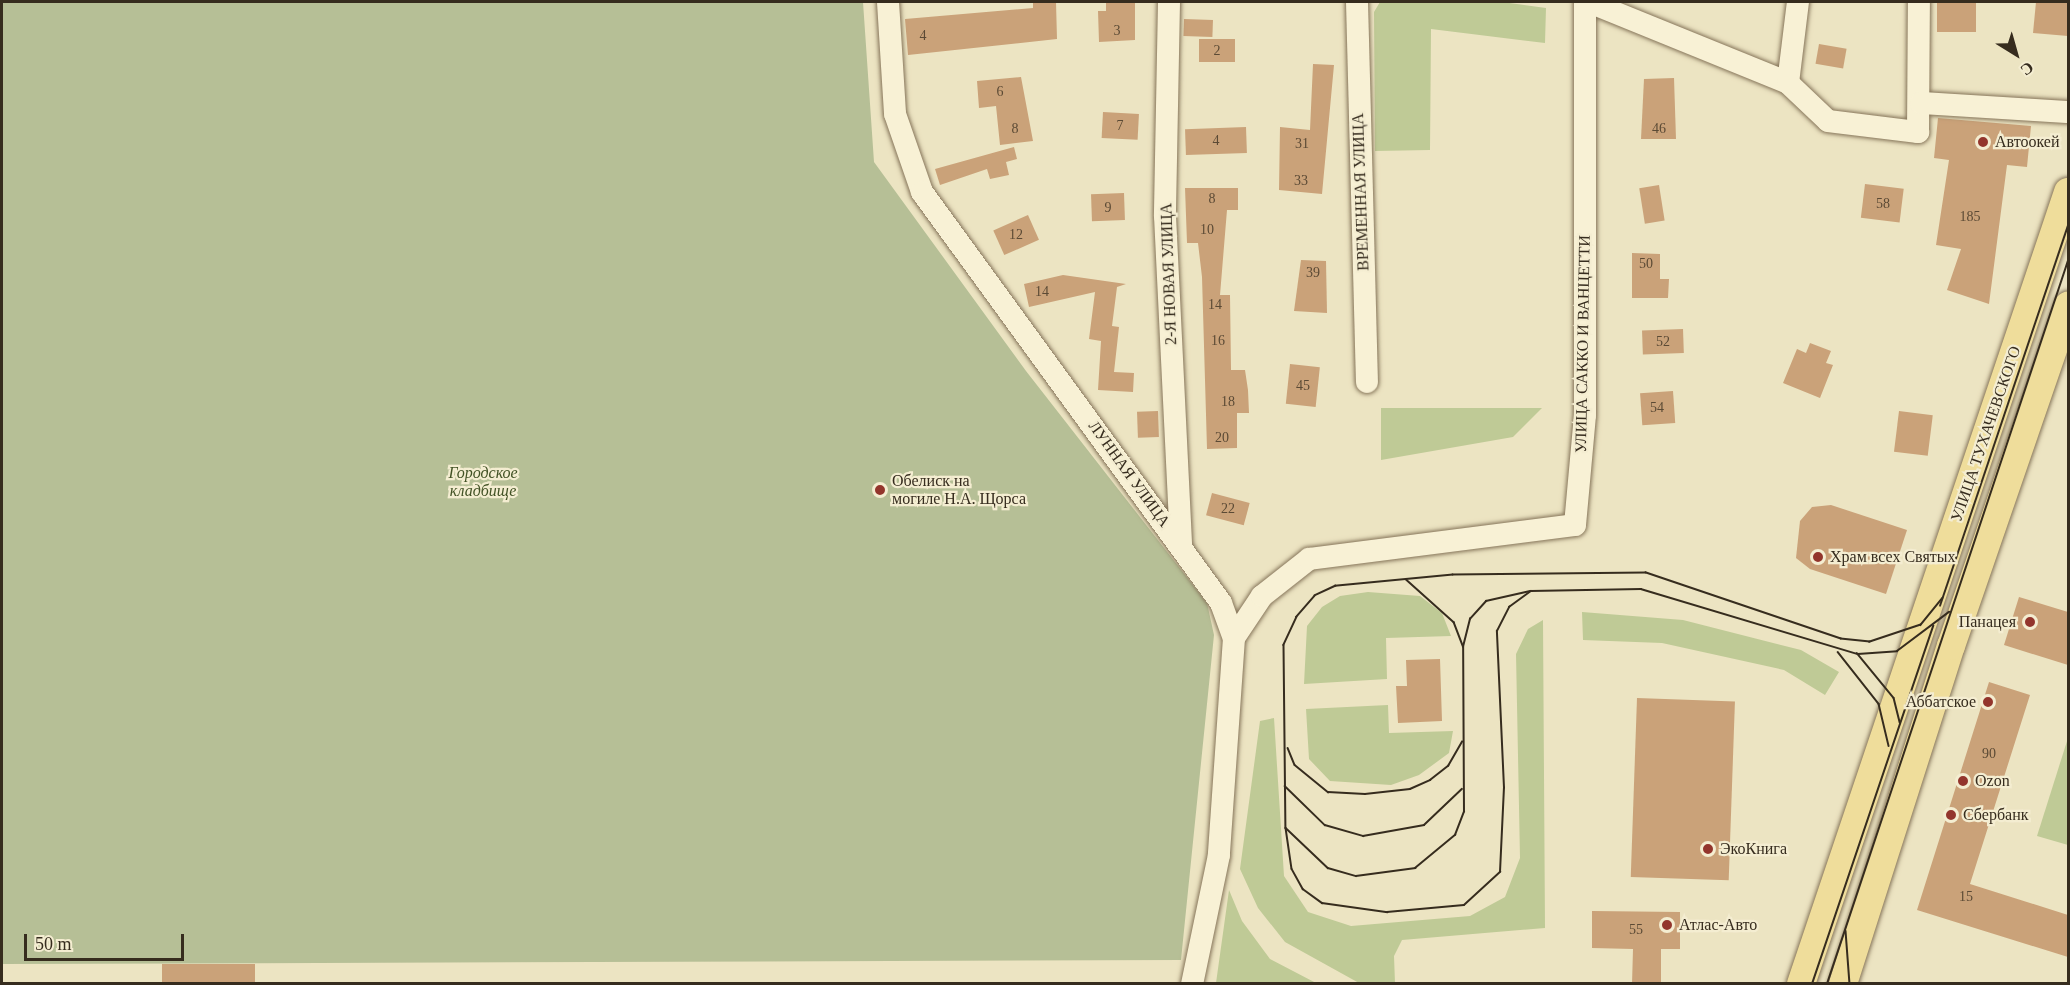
<!DOCTYPE html>
<html>
<head>
<meta charset="utf-8">
<style>
  body { margin:0 }
  #map { position:relative; width:2070px; height:985px; overflow:hidden; background:#ece4c2; font-family:"Times New Roman",serif }
  div>[style] { position:absolute }
  .green>* { inset:0; background:#bfca96 }
  .cemetery>* { inset:0; background:#b6bf96 }
  .building>* { inset:0; background:#caa279; transform-origin:0 0 }
  .roads { filter:drop-shadow(0 0 2px #86755a) drop-shadow(0 0 2px #86755a) }
  .minor>* { height:22px; margin:-11px; padding:0 11px; transform-origin:11px; border-radius:11px; background:#f8f1d5 }
  .major>* { height:28px; margin:-14px; padding:0 14px; transform-origin:14px; border-radius:14px; background:#efdd9b }
  .tram>* { height:1.5px; margin:-0.75px; padding:0 0.75px; transform-origin:0.75px; border-radius:0.75px; background:#362c1e }
  .dots>* { width:16px; height:16px; translate:-50% -50%; box-sizing:border-box; border:3px solid #f4edd1; border-radius:50% }
  span { translate:-50% -50%; white-space:nowrap; text-align:center; line-height:1.15; -webkit-text-stroke:4.5px #f4edd1; paint-order:stroke }
  .number-label { font-size:14px; color:#5b4a35 }
  .number-label span { -webkit-text-stroke-width:0 }
  .poi-label { font-size:16px; color:#362c1e }
  .left { translate:0 -50%; text-align:left }
  .right { translate:-100% -50%; text-align:right }
  .street-label { font-size:16px; color:#362c1e }
  .park-label { font-size:16px; color:#425225; font-style:italic }
  .frame { position:absolute; inset:0; border:3px solid #362c1e; pointer-events:none }
  .north { position:absolute; left:1986px; top:24px; width:60px; height:60px; -webkit-text-stroke:4px #f4edd1; paint-order:stroke; rotate:143deg; font-size:16px; font-weight:700; line-height:24px; text-align:center; color:#362c1e }
  .north::after { content:''; display:block; margin:auto; width:21px; height:27px; background:#362c1e; clip-path:polygon(50% 0,100% 100%,50% 72%,0 100%) }
  .scale { position:absolute; left:24px; top:934px; width:160px; height:27px; box-sizing:border-box; border:3px solid #362c1e; border-top:0; padding-left:8px; font-size:18px; line-height:21px; white-space:nowrap; color:#362c1e; -webkit-text-stroke:4px #f4edd1; paint-order:stroke }
</style>
</head>
<body>
<div id="map">
  <div class="green">
    <i style="clip-path:polygon(1380px 2px,1502px 2px,1546px 8px,1545px 43px,1431px 29px,1430px 150px,1375px 151px,1374px 12px)"></i>
    <i style="clip-path:polygon(1381px 408px,1542px 408px,1513px 437px,1381px 460px)"></i>
    <i style="clip-path:polygon(1368px 592px,1420px 596px,1442px 613px,1451px 636px,1386px 638px,1387px 679px,1304px 684px,1307px 626px,1322px 607px,1340px 596px)"></i>
    <i style="clip-path:polygon(1582px 612px,1683px 620px,1801px 650px,1839px 672px,1825px 695px,1784px 670px,1662px 643px,1583px 640px)"></i>
    <i style="clip-path:polygon(1543px 620px,1545px 928px,1402px 940px,1394px 956px,1395px 983px,1359px 983px,1285px 942px,1258px 908px,1240px 869px,1260px 721px,1274px 718px,1284px 876px,1308px 912px,1351px 926px,1470px 916px,1505px 897px,1520px 858px,1516px 654px,1528px 629px)"></i>
    <i style="clip-path:polygon(1388px 705px,1389px 733px,1453px 731px,1449px 753px,1419px 775px,1391px 785px,1330px 781px,1309px 759px,1306px 709px)"></i>
    <i style="clip-path:polygon(2068px 738px,2068px 845px,2037px 836px)"></i>
    <i style="clip-path:polygon(1229px 890px,1242px 921px,1270px 959px,1316px 983px,1216px 983px)"></i>
  </div>
  <div class="cemetery">
    <i style="clip-path:polygon(2px 2px,863px 2px,874px 162px,1026px 371px,1207px 603px,1214px 635px,1181px 960px,2px 964px)"></i>
  </div>
  <div class="building">
    <i style="clip-path:polygon(1033px 2px,1056px 2px,1057px 39px,908px 55px,905px 19px,1033px 8px)"></i>
    <i style="clip-path:polygon(1106px 2px,1135px 2px,1135px 40px,1099px 42px,1098px 11px,1106px 11px)"></i>
    <i style="left:1937px;top:2px;width:39px;height:30px"></i>
    <i style="clip-path:polygon(2036px 2px,2068px 2px,2068px 36px,2033px 33px)"></i>
    <i style="left:1184px;top:19px;width:29px;height:17px;rotate:2deg"></i>
    <i style="left:1235px;top:39px;width:23px;height:36px;rotate:90deg"></i>
    <i style="left:1819px;top:44px;width:28px;height:20px;rotate:10deg"></i>
    <i style="clip-path:polygon(1313px 64px,1334px 65px,1322px 194px,1279px 190px,1280px 127px,1310px 130px)"></i>
    <i style="clip-path:polygon(1021px 77px,1033px 141px,1000px 145px,996px 106px,979px 108px,977px 81px)"></i>
    <i style="clip-path:polygon(1674px 78px,1676px 139px,1641px 139px,1644px 79px)"></i>
    <i style="left:1103px;top:112px;width:36px;height:26px;rotate:3deg"></i>
    <i style="clip-path:polygon(1938px 118px,2031px 126px,2027px 167px,2007px 165px,1989px 304px,1947px 290px,1961px 249px,1936px 245px,1949px 160px,1934px 158px)"></i>
    <i style="left:1246px;top:127px;width:26px;height:61px;rotate:88deg"></i>
    <i style="clip-path:polygon(1014px 147px,1017px 159px,1006px 162px,1009px 175px,990px 179px,987px 169px,940px 185px,935px 169px)"></i>
    <i style="left:1865px;top:184px;width:39px;height:34px;rotate:7deg"></i>
    <i style="left:1659px;top:185px;width:36px;height:20px;rotate:81deg"></i>
    <i style="clip-path:polygon(1185px 188px,1238px 188px,1238px 210px,1227px 210px,1220px 295px,1230px 295px,1231px 370px,1245px 370px,1248px 390px,1249px 413px,1237px 413px,1237px 448px,1207px 449px,1202px 277px,1198px 243px,1187px 243px)"></i>
    <i style="left:1124px;top:193px;width:27px;height:33px;rotate:88deg"></i>
    <i style="left:1028px;top:215px;width:27px;height:38px;rotate:66deg"></i>
    <i style="clip-path:polygon(1632px 253px,1660px 254px,1660px 279px,1669px 279px,1668px 298px,1632px 298px)"></i>
    <i style="clip-path:polygon(1301px 260px,1326px 261px,1327px 313px,1294px 311px)"></i>
    <i style="clip-path:polygon(1063px 275px,1126px 284px,1117px 287px,1112px 326px,1119px 327px,1114px 372px,1134px 373px,1133px 392px,1098px 390px,1101px 341px,1089px 339px,1095px 292px,1029px 307px,1024px 284px)"></i>
    <i style="left:1683px;top:329px;width:24px;height:41px;rotate:88deg"></i>
    <i style="clip-path:polygon(1810px 343px,1831px 351px,1826px 363px,1833px 365px,1820px 398px,1783px 383px,1797px 349px,1806px 353px)"></i>
    <i style="left:1290px;top:364px;width:30px;height:40px;rotate:6deg"></i>
    <i style="left:1673px;top:391px;width:32px;height:33px;rotate:86deg"></i>
    <i style="left:1158px;top:411px;width:26px;height:21px;rotate:88deg"></i>
    <i style="left:1899px;top:411px;width:34px;height:41px;rotate:7deg"></i>
    <i style="left:1212px;top:493px;width:39px;height:23px;rotate:15deg"></i>
    <i style="clip-path:polygon(1831px 505px,1907px 530px,1886px 594px,1810px 569px,1796px 558px,1800px 521px,1812px 507px)"></i>
    <i style="clip-path:polygon(2019px 597px,2068px 612px,2068px 665px,2004px 645px)"></i>
    <i style="clip-path:polygon(1440px 659px,1442px 721px,1398px 723px,1396px 686px,1407px 686px,1406px 660px)"></i>
    <i style="clip-path:polygon(1989px 682px,2030px 695px,1970px 884px,2068px 915px,2068px 957px,1917px 910px)"></i>
    <i style="left:1637px;top:698px;width:98px;height:179px;rotate:2deg"></i>
    <i style="clip-path:polygon(1592px 911px,1680px 912px,1680px 949px,1661px 949px,1661px 984px,1632px 984px,1633px 949px,1592px 948px)"></i>
    <i style="left:255px;top:964px;width:20px;height:93px;rotate:90deg"></i>
  </div>
  <div class="roads">
    <div class="minor">
      <i style="left:888px;top:2px;width:112px;rotate:86.4deg"></i>
      <i style="left:895px;top:114px;width:83px;rotate:70.9deg"></i>
      <i style="left:922px;top:192px;width:508px;rotate:53.96deg"></i>
      <i style="left:1221px;top:603px;width:37px;rotate:70deg"></i>
      <i style="left:1234px;top:638px;width:218px;rotate:94deg"></i>
      <i style="left:1219px;top:855px;width:132px;rotate:101.8deg"></i>
      <i style="left:1169px;top:2px;width:214px;rotate:91.1deg"></i>
      <i style="left:1165px;top:216px;width:330px;rotate:87.2deg"></i>
      <i style="left:1357px;top:2px;width:380px;rotate:88.5deg"></i>
      <i style="left:1589px;top:2px;width:215px;rotate:22.1deg"></i>
      <i style="left:1788px;top:83px;width:55px;rotate:43.5deg"></i>
      <i style="left:1828px;top:121px;width:91px;rotate:7deg"></i>
      <i style="left:1918px;top:132px;width:130px;rotate:-89.6deg"></i>
      <i style="left:1788px;top:83px;width:82px;rotate:-83deg"></i>
      <i style="left:1921px;top:103px;width:147px;rotate:3.5deg"></i>
      <i style="left:1234px;top:638px;width:50px;rotate:-56.3deg"></i>
      <i style="left:1262px;top:596px;width:60px;rotate:-38.2deg"></i>
      <i style="left:1309px;top:559px;width:268px;rotate:-7.3deg"></i>
      <i style="left:1575px;top:525px;width:110px;rotate:-84.8deg"></i>
      <i style="left:1585px;top:415px;width:413px;rotate:-90deg"></i>
    </div>
    <div class="major">
      <i style="left:1801px;top:984px;width:836px;rotate:-71.37deg"></i>
      <i style="left:1843px;top:984px;width:355px;rotate:-72.3deg"></i>
      <i style="left:1951px;top:646px;width:360px;rotate:-71deg"></i>
    </div>
  </div>
  <div class="tram">
    <i style="left:1943px;top:598px;width:35px;rotate:129deg"></i>
    <i style="left:1921px;top:625px;width:54px;rotate:161.6deg"></i>
    <i style="left:1870px;top:642px;width:29px;rotate:-174deg"></i>
    <i style="left:1841px;top:639px;width:206px;rotate:-161.3deg"></i>
    <i style="left:1646px;top:573px;width:193px;rotate:179.4deg"></i>
    <i style="left:1453px;top:575px;width:118px;rotate:174.6deg"></i>
    <i style="left:1336px;top:586px;width:23px;rotate:155deg"></i>
    <i style="left:1315px;top:596px;width:28px;rotate:131deg"></i>
    <i style="left:1297px;top:617px;width:31px;rotate:115deg"></i>
    <i style="left:1284px;top:645px;width:183px;rotate:89.4deg"></i>
    <i style="left:1286px;top:828px;width:41px;rotate:81.7deg"></i>
    <i style="left:1292px;top:869px;width:23px;rotate:61deg"></i>
    <i style="left:1303px;top:889px;width:24px;rotate:36deg"></i>
    <i style="left:1322px;top:903px;width:66px;rotate:7.9deg"></i>
    <i style="left:1387px;top:912px;width:77px;rotate:-5.2deg"></i>
    <i style="left:1464px;top:905px;width:49px;rotate:-42.5deg"></i>
    <i style="left:1500px;top:872px;width:84px;rotate:-87.3deg"></i>
    <i style="left:1504px;top:788px;width:157px;rotate:-92.6deg"></i>
    <i style="left:1497px;top:631px;width:27px;rotate:-63deg"></i>
    <i style="left:1509px;top:607px;width:27px;rotate:-36deg"></i>
    <i style="left:1531px;top:591px;width:110px;rotate:-1deg"></i>
    <i style="left:1641px;top:589px;width:227px;rotate:16.7deg"></i>
    <i style="left:1858px;top:654px;width:39px;rotate:-4deg"></i>
    <i style="left:1897px;top:651px;width:65px;rotate:-36.9deg"></i>
    <i style="left:1940px;top:606px;width:402px;rotate:-71.4deg"></i>
    <i style="left:1463px;top:647px;width:29px;rotate:-76deg"></i>
    <i style="left:1470px;top:619px;width:24px;rotate:-48deg"></i>
    <i style="left:1486px;top:601px;width:45px;rotate:-12.8deg"></i>
    <i style="left:1838px;top:652px;width:66px;rotate:51.7deg"></i>
    <i style="left:1879px;top:704px;width:43px;rotate:76.6deg"></i>
    <i style="left:1857px;top:653px;width:58px;rotate:50.6deg"></i>
    <i style="left:1894px;top:698px;width:25px;rotate:76deg"></i>
    <i style="left:1288px;top:748px;width:18px;rotate:68deg"></i>
    <i style="left:1295px;top:765px;width:43px;rotate:39.3deg"></i>
    <i style="left:1328px;top:792px;width:37px;rotate:3deg"></i>
    <i style="left:1365px;top:794px;width:45px;rotate:-6.3deg"></i>
    <i style="left:1410px;top:789px;width:22px;rotate:-24deg"></i>
    <i style="left:1430px;top:780px;width:23px;rotate:-38deg"></i>
    <i style="left:1448px;top:766px;width:28px;rotate:-60deg"></i>
    <i style="left:1285px;top:786px;width:56px;rotate:44.3deg"></i>
    <i style="left:1325px;top:825px;width:40px;rotate:16deg"></i>
    <i style="left:1363px;top:836px;width:62px;rotate:-10.2deg"></i>
    <i style="left:1424px;top:825px;width:52px;rotate:-43.5deg"></i>
    <i style="left:1286px;top:828px;width:58px;rotate:43.6deg"></i>
    <i style="left:1328px;top:868px;width:29px;rotate:16deg"></i>
    <i style="left:1356px;top:876px;width:60px;rotate:-7.7deg"></i>
    <i style="left:1415px;top:868px;width:52px;rotate:-39.5deg"></i>
    <i style="left:1455px;top:835px;width:25px;rotate:-69deg"></i>
    <i style="left:1464px;top:812px;width:165px;rotate:-90.3deg"></i>
    <i style="left:1463px;top:647px;width:26px;rotate:-111deg"></i>
    <i style="left:1454px;top:623px;width:64px;rotate:-138.1deg"></i>
    <i style="left:1846px;top:931px;width:53px;rotate:85.7deg"></i>
    <i style="left:1812px;top:984px;width:378px;rotate:-71.3deg"></i>
    <i style="left:1827px;top:984px;width:762px;rotate:-71.57deg"></i>
  </div>
  <div class="dots">
    <i style="left:1983px;top:142px;background:#93352c"></i>
    <i style="left:880px;top:490px;background:#93352c"></i>
    <i style="left:1818px;top:557px;background:#93352c"></i>
    <i style="left:2030px;top:622px;background:#93352c"></i>
    <i style="left:1988px;top:702px;background:#93352c"></i>
    <i style="left:1963px;top:781px;background:#93352c"></i>
    <i style="left:1951px;top:815px;background:#93352c"></i>
    <i style="left:1708px;top:849px;background:#93352c"></i>
    <i style="left:1667px;top:925px;background:#93352c"></i>
  </div>
  <div class="number-label">
    <span style="left:1117px;top:31px">3</span>
    <span style="left:923px;top:36px">4</span>
    <span style="left:1217px;top:51px">2</span>
    <span style="left:1000px;top:92px">6</span>
    <span style="left:1120px;top:126px">7</span>
    <span style="left:1015px;top:129px">8</span>
    <span style="left:1659px;top:129px">46</span>
    <span style="left:1216px;top:141px">4</span>
    <span style="left:1302px;top:144px">31</span>
    <span style="left:1301px;top:181px">33</span>
    <span style="left:1212px;top:199px">8</span>
    <span style="left:1883px;top:204px">58</span>
    <span style="left:1108px;top:208px">9</span>
    <span style="left:1970px;top:217px">185</span>
    <span style="left:1207px;top:230px">10</span>
    <span style="left:1016px;top:235px">12</span>
    <span style="left:1646px;top:264px">50</span>
    <span style="left:1313px;top:273px">39</span>
    <span style="left:1042px;top:292px">14</span>
    <span style="left:1215px;top:305px">14</span>
    <span style="left:1218px;top:341px">16</span>
    <span style="left:1663px;top:342px">52</span>
    <span style="left:1303px;top:386px">45</span>
    <span style="left:1228px;top:402px">18</span>
    <span style="left:1657px;top:408px">54</span>
    <span style="left:1222px;top:438px">20</span>
    <span style="left:1228px;top:509px">22</span>
    <span style="left:1989px;top:754px">90</span>
    <span style="left:1966px;top:897px">15</span>
    <span style="left:1636px;top:930px">55</span>
  </div>
  <div class="poi-label">
    <span class="left" style="left:1995px;top:142px">Автоокей</span>
    <span class="left" style="left:892px;top:490px">Обелиск на<br>могиле Н.А. Щорса</span>
    <span class="left" style="left:1830px;top:557px">Храм всех Святых</span>
    <span class="right" style="left:2016px;top:622px">Панацея</span>
    <span class="right" style="left:1976px;top:702px">Аббатское</span>
    <span class="left" style="left:1975px;top:781px">Ozon</span>
    <span class="left" style="left:1963px;top:815px">Сбербанк</span>
    <span class="left" style="left:1720px;top:849px">ЭкоКнига</span>
    <span class="left" style="left:1679px;top:925px">Атлас-Авто</span>
  </div>
  <div class="street-label">
    <span style="left:1361px;top:192px;rotate:-92deg">ВРЕМЕННАЯ УЛИЦА</span>
    <span style="left:1169px;top:274px;rotate:-92deg">2-Я НОВАЯ УЛИЦА</span>
    <span style="left:1583px;top:344px;rotate:-89deg">УЛИЦА САККО И ВАНЦЕТТИ</span>
    <span style="left:1986px;top:434px;rotate:-71deg">УЛИЦА ТУХАЧЕВСКОГО</span>
    <span style="left:1129px;top:474px;rotate:54deg">ЛУННАЯ УЛИЦА</span>
  </div>
  <div class="park-label">
    <span style="left:483px;top:482px">Городское<br>кладбище</span>
  </div>
  <div class="frame"></div>
  <div class="north">С</div>
  <div class="scale">50 m</div>
</div>
</body>
</html>
